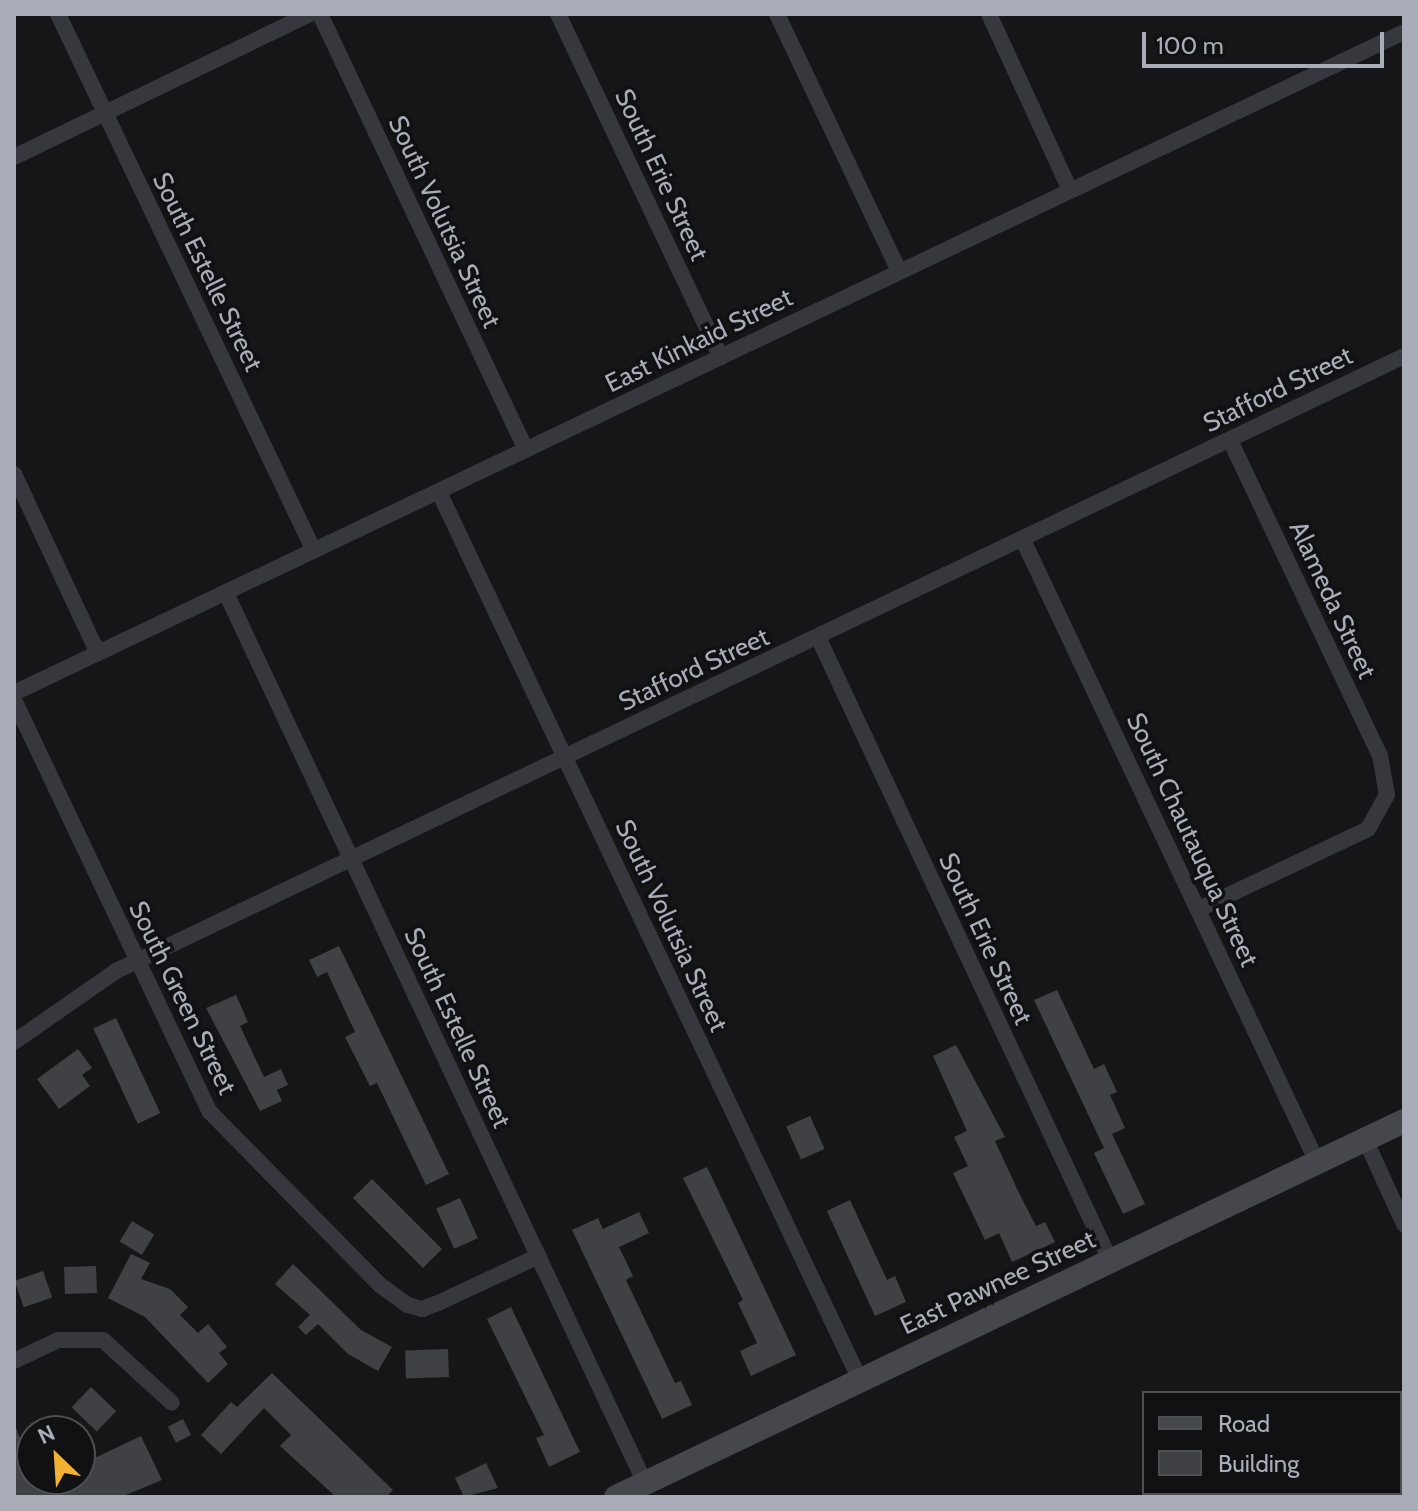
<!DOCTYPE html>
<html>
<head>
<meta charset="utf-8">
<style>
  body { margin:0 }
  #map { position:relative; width:1418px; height:1511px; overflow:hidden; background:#161618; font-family:Cabin,sans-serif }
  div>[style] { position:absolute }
  .building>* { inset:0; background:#404145; transform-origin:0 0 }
  .street>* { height:16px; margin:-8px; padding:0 8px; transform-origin:8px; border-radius:8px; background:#37383d }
  .secondary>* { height:24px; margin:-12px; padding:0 12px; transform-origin:12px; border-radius:12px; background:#45474d }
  span { translate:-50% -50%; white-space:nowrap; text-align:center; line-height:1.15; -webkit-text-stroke:7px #111113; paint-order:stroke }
  .street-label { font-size:26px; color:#a8adb8 }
  .frame { position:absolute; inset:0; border:16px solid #a8adb8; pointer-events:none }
  .legend { position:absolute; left:1142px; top:1391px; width:260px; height:104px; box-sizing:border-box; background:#111113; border:2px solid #4d4f55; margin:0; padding:10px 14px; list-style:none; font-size:24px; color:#a8adb8 }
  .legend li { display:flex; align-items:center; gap:16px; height:40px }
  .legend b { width:40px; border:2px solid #4d4f55 }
  .north { position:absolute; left:16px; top:1415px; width:80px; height:80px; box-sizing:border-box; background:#111113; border:2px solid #4d4f55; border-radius:50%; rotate:335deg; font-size:22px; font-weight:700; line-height:32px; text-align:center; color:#a8adb8 }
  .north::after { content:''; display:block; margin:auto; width:28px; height:36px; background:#f2b134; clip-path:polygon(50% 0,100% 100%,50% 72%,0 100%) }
  .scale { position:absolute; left:1142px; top:32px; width:242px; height:36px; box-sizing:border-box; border:4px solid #a8adb8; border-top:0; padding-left:10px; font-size:24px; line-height:28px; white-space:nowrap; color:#a8adb8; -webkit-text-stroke:6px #111113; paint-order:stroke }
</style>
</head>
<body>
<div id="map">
  <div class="building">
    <i style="clip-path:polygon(339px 946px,449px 1174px,426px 1185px,377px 1083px,370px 1086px,345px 1037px,355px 1032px,327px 972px,317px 977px,309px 960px)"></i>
    <i style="clip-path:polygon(1057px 990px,1094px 1069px,1104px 1064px,1117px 1092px,1110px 1095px,1125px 1128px,1112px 1134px,1145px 1204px,1123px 1214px,1094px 1153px,1104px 1148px,1034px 1000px)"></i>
    <i style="clip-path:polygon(236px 995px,248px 1022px,240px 1026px,264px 1077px,281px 1069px,288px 1085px,277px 1090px,282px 1101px,260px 1111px,206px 1008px)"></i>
    <i style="left:116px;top:1018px;width:105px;height:25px;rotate:65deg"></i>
    <i style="clip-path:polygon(956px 1045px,1005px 1137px,995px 1141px,1020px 1195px,1036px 1226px,1045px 1222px,1055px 1242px,1012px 1262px,999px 1233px,985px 1240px,953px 1173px,968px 1166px,954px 1137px,967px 1131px,933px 1056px)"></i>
    <i style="clip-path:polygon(78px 1049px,92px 1068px,82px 1075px,90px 1086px,59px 1109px,37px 1079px)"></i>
    <i style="left:810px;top:1116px;width:36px;height:26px;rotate:66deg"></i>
    <i style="clip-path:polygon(707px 1167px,796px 1355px,751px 1376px,740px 1351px,757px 1343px,738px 1303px,743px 1300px,683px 1178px)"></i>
    <i style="left:372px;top:1179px;width:99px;height:27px;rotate:45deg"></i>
    <i style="left:460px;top:1198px;width:44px;height:26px;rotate:66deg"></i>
    <i style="clip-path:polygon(850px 1200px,887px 1280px,895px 1276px,906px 1302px,875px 1316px,827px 1211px)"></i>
    <i style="clip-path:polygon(639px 1212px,649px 1233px,619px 1247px,633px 1276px,626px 1280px,675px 1383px,681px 1381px,692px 1405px,662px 1419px,572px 1230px,598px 1218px,603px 1229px)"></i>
    <i style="left:132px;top:1221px;width:26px;height:24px;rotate:31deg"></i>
    <i style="clip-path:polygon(131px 1254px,150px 1263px,141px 1279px,170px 1289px,188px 1307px,180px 1315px,198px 1333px,208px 1324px,227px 1347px,219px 1353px,228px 1364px,208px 1383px,145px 1317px,108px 1298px)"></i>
    <i style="clip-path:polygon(293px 1264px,361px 1330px,392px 1347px,378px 1371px,348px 1354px,318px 1324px,306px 1335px,298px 1327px,310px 1315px,275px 1284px)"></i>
    <i style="left:96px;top:1266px;width:27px;height:32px;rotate:88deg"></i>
    <i style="left:43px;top:1271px;width:28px;height:30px;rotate:71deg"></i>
    <i style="clip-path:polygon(511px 1307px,580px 1452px,549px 1467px,536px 1438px,544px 1435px,487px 1319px)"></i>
    <i style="left:448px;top:1349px;width:28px;height:43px;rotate:88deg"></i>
    <i style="clip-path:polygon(272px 1373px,393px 1490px,386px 1497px,336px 1497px,280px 1446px,291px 1435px,264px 1408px,221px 1454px,201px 1435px,231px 1402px,237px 1407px)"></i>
    <i style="left:91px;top:1387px;width:35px;height:28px;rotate:44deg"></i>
    <i style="left:183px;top:1419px;width:18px;height:17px;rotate:63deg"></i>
    <i style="clip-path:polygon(14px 1422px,38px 1487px,53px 1479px,87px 1479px,80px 1465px,141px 1436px,162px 1480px,121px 1497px,14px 1497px)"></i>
    <i style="clip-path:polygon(486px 1463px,498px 1488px,464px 1497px,455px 1478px)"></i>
  </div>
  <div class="street">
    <i style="left:58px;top:14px;width:595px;rotate:64.51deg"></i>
    <i style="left:320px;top:14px;width:482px;rotate:64.7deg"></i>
    <i style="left:558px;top:14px;width:380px;rotate:64.6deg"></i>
    <i style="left:777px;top:14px;width:284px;rotate:64.6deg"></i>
    <i style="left:989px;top:14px;width:194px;rotate:65.3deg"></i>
    <i style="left:14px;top:157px;width:329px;rotate:-25.8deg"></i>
    <i style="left:14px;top:474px;width:198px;rotate:64.9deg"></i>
    <i style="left:439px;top:492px;width:983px;rotate:64.63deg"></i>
    <i style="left:1023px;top:540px;width:688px;rotate:64.7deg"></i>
    <i style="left:226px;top:593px;width:984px;rotate:64.79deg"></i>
    <i style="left:818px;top:637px;width:688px;rotate:64.89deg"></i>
    <i style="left:14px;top:693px;width:1539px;rotate:-25.43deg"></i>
    <i style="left:14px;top:700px;width:456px;rotate:64.6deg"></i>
    <i style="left:210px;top:1112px;width:243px;rotate:45.5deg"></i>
    <i style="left:380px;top:1285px;width:34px;rotate:36deg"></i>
    <i style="left:408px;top:1305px;width:15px;rotate:16deg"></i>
    <i style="left:422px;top:1309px;width:17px;rotate:-21deg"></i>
    <i style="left:438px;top:1303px;width:111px;rotate:-25deg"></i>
    <i style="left:1199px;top:909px;width:187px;rotate:-25.3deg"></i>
    <i style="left:1368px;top:829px;width:39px;rotate:-61deg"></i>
    <i style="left:1387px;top:795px;width:40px;rotate:-100deg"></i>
    <i style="left:1380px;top:756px;width:350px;rotate:-115.4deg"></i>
    <i style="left:14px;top:1042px;width:124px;rotate:-34.8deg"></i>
    <i style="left:116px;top:971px;width:1427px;rotate:-25.52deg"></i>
    <i style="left:1365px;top:1139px;width:94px;rotate:65.4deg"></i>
    <i style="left:14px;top:1361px;width:49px;rotate:-25.5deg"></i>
    <i style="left:58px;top:1340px;width:45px"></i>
    <i style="left:103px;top:1340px;width:93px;rotate:42.4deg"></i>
    <i style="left:1400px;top:1401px;width:4px;rotate:-27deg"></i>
    <i style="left:1199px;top:1497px;width:9px;rotate:-27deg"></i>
  </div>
  <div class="secondary">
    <i style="left:616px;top:1497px;width:873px;rotate:-25.51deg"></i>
  </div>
  <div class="street-label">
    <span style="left:661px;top:175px;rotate:65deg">South Erie Street</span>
    <span style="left:444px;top:222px;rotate:65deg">South Volutsia Street</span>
    <span style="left:207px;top:272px;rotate:64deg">South Estelle Street</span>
    <span style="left:699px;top:341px;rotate:-26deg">East Kinkaid Street</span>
    <span style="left:1278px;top:390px;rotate:-26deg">Stafford Street</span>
    <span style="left:1332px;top:600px;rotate:65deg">Alameda Street</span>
    <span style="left:694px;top:670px;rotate:-25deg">Stafford Street</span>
    <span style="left:1192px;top:840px;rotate:65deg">South Chautauqua Street</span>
    <span style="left:671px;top:926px;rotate:65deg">South Volutsia Street</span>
    <span style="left:985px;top:939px;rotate:65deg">South Erie Street</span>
    <span style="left:182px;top:998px;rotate:64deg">South Green Street</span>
    <span style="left:457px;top:1028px;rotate:65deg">South Estelle Street</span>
    <span style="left:998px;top:1283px;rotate:-25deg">East Pawnee Street</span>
  </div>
  <div class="frame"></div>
  <ul class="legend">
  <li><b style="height:10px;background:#45474d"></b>Road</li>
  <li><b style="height:22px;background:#404145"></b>Building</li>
  </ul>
  <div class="north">N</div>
  <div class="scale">100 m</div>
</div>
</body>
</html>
